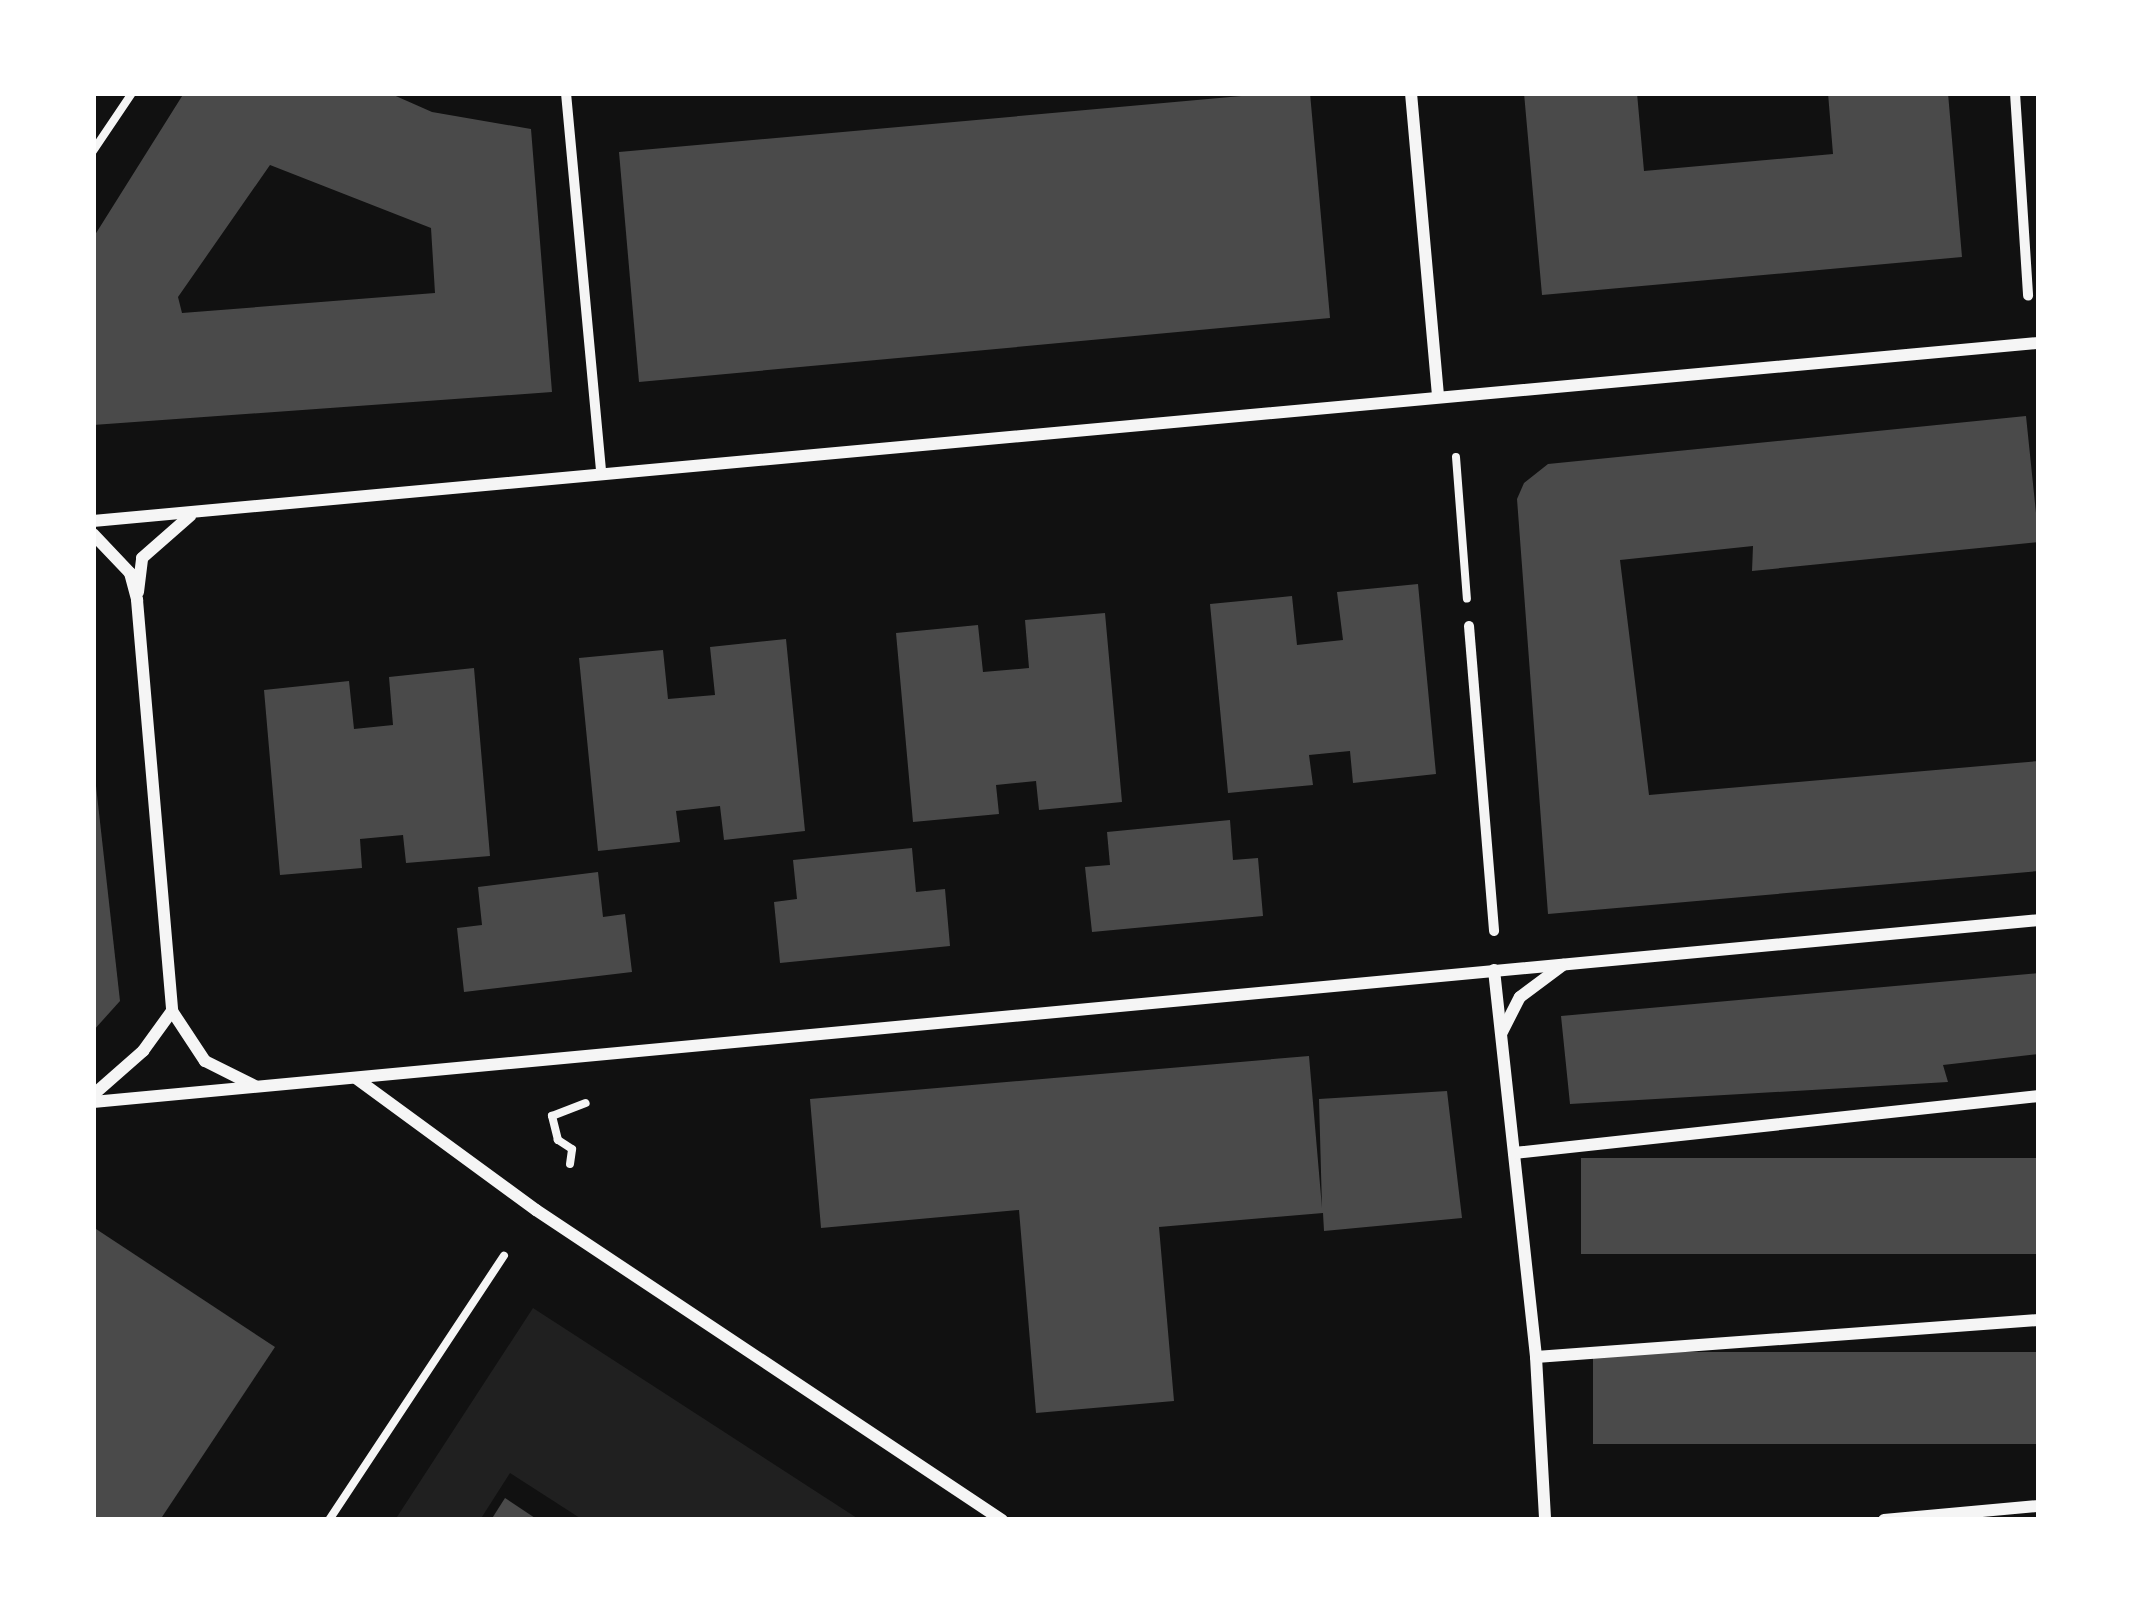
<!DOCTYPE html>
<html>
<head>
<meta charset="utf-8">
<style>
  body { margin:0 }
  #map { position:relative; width:2132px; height:1613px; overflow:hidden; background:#111; font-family:"Sofia Sans Condensed",sans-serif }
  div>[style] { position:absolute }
  .green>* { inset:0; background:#202020 }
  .building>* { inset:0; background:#4a4a4a; transform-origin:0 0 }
  .path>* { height:8px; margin:-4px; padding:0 4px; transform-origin:4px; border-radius:4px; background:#f5f5f5 }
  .pedestrian>* { height:10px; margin:-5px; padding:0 5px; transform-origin:5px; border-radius:5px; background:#f5f5f5 }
  .minor>* { height:12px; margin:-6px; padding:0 6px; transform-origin:6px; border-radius:6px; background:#f5f5f5 }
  span { translate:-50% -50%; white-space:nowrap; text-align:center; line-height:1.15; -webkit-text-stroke:12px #fff; paint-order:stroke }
  .frame { position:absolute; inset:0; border:96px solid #fff; pointer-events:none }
</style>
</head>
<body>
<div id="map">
  <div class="green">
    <i style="clip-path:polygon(533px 1308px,860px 1520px,583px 1520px,510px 1473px,480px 1520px,395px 1520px)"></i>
  </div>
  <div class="building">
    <i style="clip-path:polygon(evenodd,184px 93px,389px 93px,432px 112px,531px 129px,552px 392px,93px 425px,93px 238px,184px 93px,270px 165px,431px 228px,435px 293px,182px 313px,178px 297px,270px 165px)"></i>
    <i style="clip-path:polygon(1276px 93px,1310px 93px,1330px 318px,639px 382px,619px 152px)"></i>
    <i style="clip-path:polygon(1524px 93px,1637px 93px,1644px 171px,1833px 154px,1828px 93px,1948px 93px,1962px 257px,1542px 295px)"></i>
    <i style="clip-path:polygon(2026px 416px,2039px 542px,1752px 571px,1753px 546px,1620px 560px,1649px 795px,2039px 761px,2039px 871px,1548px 914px,1517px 499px,1524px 483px,1548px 464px)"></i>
    <i style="clip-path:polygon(1418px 584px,1436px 774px,1353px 783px,1350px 751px,1309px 755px,1313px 785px,1228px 793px,1210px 604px,1292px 596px,1297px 645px,1343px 640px,1337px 592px)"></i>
    <i style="clip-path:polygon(1105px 613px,1122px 802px,1039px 810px,1036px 781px,996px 785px,999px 814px,913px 822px,896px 633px,978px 625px,983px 672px,1029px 668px,1025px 620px)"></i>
    <i style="clip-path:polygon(786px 639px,805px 831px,724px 840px,720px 806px,676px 811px,680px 842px,598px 851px,579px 658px,663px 650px,668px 699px,715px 695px,710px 647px)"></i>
    <i style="clip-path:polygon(474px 668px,490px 856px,406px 863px,403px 835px,360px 839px,362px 868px,280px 875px,264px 690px,349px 681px,354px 729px,393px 725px,389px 677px)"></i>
    <i style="clip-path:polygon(93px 759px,120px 1001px,93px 1031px)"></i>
    <i style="clip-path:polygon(1230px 820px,1233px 860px,1258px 858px,1263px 916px,1092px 932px,1085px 867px,1110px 865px,1107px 832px)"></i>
    <i style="clip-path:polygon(912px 848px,916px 892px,945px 889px,950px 946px,780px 963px,774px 902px,797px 899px,793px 860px)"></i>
    <i style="clip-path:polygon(598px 872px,603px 917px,625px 914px,632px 972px,464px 992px,457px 928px,482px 925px,478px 887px)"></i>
    <i style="clip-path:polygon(2039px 973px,2039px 1054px,1943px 1065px,1948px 1082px,1570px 1104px,1561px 1016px)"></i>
    <i style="clip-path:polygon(1309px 1056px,1322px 1208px,1319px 1099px,1447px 1091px,1462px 1218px,1324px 1231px,1323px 1213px,1159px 1227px,1174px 1401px,1036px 1413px,1019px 1210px,821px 1228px,810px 1099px)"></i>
    <i style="left:2039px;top:1158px;width:96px;height:458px;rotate:90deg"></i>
    <i style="clip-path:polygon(93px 1227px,275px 1347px,160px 1520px,93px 1520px)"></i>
    <i style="left:2039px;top:1352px;width:92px;height:446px;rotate:90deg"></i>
    <i style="clip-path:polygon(505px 1498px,538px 1520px,491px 1520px)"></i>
  </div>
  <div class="path">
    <i style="left:93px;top:151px;width:70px;rotate:-56.1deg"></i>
    <i style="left:1456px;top:457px;width:142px;rotate:85.6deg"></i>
    <i style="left:570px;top:1164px;width:15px;rotate:-82deg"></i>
    <i style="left:572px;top:1149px;width:17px;rotate:-147deg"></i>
    <i style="left:558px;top:1140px;width:25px;rotate:-104deg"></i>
    <i style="left:552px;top:1116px;width:36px;rotate:-21deg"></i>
    <i style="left:329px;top:1520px;width:317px;rotate:-56.5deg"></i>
  </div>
  <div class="pedestrian">
    <i style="left:566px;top:93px;width:378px;rotate:84.7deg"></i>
    <i style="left:2015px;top:93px;width:203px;rotate:86.3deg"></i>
    <i style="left:1469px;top:626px;width:306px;rotate:85.3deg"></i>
  </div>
  <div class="minor">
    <i style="left:1411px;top:93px;width:305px;rotate:84.9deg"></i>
    <i style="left:93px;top:521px;width:1954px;rotate:-5.23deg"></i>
    <i style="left:93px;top:534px;width:54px;rotate:46.5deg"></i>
    <i style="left:130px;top:573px;width:28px;rotate:75deg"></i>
    <i style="left:137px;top:600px;width:412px;rotate:85.1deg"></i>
    <i style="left:172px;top:1011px;width:60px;rotate:56.6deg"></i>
    <i style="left:205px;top:1061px;width:56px;rotate:26.6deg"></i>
    <i style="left:138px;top:592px;width:34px;rotate:-83deg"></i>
    <i style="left:142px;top:558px;width:64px;rotate:-41.2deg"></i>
    <i style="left:1494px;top:970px;width:389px;rotate:83.8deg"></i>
    <i style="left:1536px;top:1357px;width:163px;rotate:86.8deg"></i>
    <i style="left:1502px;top:1032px;width:39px;rotate:-63deg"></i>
    <i style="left:1520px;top:997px;width:54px;rotate:-36.7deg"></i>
    <i style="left:357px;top:1079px;width:222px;rotate:36.2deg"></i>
    <i style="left:536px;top:1210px;width:560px;rotate:33.63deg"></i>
    <i style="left:93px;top:1095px;width:67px;rotate:-41.3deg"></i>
    <i style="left:143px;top:1051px;width:49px;rotate:-54.1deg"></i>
    <i style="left:93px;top:1102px;width:1954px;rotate:-5.34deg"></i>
    <i style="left:1514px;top:1153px;width:528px;rotate:-6.2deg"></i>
    <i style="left:1536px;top:1357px;width:504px;rotate:-4.21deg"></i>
    <i style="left:1884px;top:1520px;width:156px;rotate:-5.2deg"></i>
  </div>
  <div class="frame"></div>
</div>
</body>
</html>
